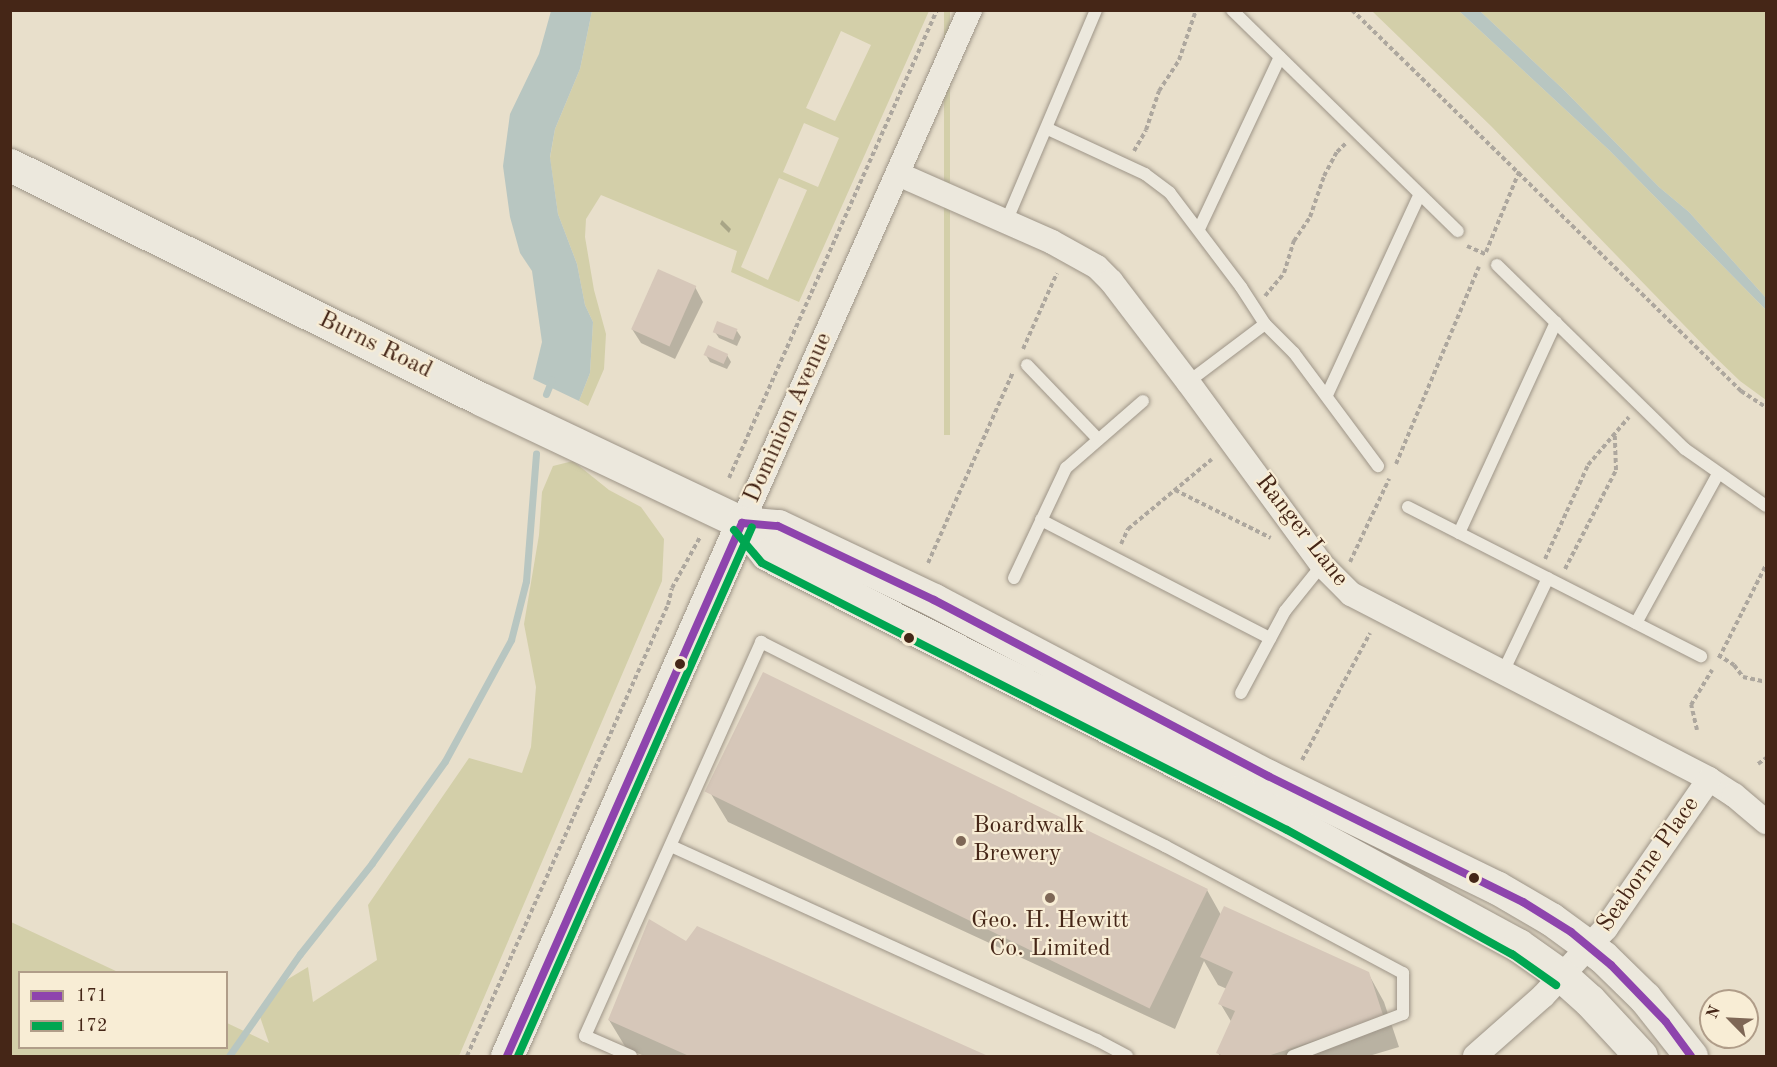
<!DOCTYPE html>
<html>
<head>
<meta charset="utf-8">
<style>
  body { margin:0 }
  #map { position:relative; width:1777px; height:1067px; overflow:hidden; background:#e8dfcb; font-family:"Old Standard TT",serif }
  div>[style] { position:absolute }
  .green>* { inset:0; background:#d3cfa9; transform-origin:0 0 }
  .water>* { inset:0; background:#b8c6c1 }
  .shadow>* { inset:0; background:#0003 }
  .stream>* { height:7px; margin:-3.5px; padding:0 3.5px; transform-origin:3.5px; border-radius:3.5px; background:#b8c6c1 }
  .building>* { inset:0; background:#d6c7b9; transform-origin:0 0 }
  .path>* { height:4px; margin-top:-2px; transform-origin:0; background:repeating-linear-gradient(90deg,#ada79e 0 4.5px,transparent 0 7.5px) }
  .roads { filter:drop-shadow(0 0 2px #9e9588) drop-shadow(0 0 2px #9e9588) }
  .lane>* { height:12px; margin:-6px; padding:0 6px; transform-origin:6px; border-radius:6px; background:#ece8dd }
  .street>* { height:24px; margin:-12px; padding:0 12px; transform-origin:12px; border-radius:12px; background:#ece8dd }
  .secondary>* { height:33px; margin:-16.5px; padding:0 16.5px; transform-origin:16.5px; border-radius:16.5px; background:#ece8dd }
  .bus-1>* { height:8px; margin:-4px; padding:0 4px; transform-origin:4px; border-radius:4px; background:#8e44ad }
  .bus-2>* { height:8px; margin:-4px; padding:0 4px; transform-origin:4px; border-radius:4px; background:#00a651 }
  .dots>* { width:16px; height:16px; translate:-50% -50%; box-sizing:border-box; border:3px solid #f8edd5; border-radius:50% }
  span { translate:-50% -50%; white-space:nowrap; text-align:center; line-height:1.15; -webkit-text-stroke:4.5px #f8edd5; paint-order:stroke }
  .street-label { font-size:24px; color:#452617 }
  .poi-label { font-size:24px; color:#452617 }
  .left { translate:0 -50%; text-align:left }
  .frame { position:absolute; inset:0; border:12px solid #452617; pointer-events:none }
  .legend { position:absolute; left:18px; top:971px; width:210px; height:78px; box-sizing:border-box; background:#f8edd5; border:2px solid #b09d89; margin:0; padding:8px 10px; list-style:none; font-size:18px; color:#452617 }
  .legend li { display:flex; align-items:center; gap:12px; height:30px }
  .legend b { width:30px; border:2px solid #b09d89 }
  .north { position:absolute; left:1699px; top:989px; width:60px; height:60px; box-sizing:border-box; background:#f8edd5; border:2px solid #b09d89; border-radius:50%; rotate:294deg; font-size:16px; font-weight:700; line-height:24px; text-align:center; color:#452617 }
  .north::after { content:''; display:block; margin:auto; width:21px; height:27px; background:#7e6756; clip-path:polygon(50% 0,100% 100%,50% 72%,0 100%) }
</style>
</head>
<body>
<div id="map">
  <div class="green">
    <i style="clip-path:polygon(evenodd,592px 11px,929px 11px,799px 302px,731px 272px,737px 251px,601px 195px,586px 219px,585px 237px,594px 290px,606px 334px,604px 369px,588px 406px,579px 401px,590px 373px,593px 322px,585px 305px,577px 264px,558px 214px,550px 158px,555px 129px,580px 69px,592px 11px,841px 31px,871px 45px,835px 121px,806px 108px,841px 31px,592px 11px,804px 123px,839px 138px,818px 187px,783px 172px,804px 123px,592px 11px,779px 178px,807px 190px,768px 280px,741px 267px,779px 178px)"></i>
    <i style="left:944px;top:11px;width:6px;height:424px"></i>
    <i style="clip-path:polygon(1372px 11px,1459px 11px,1609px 150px,1766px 310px,1766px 400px,1740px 381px,1713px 355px,1491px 126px)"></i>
    <i style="clip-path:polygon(1480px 11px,1766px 11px,1766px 298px,1689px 212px,1659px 187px,1565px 91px)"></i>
    <i style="clip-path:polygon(573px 461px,609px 490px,641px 507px,664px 539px,662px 581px,459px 1056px,11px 1056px,11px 922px,118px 972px,20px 972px,20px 1048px,226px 1048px,227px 1023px,269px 1043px,258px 1011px,288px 979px,308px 967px,313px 1002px,377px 960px,368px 905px,469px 758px,522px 773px,531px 747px,536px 687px,524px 624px,539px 535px,542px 492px,553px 466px)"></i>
  </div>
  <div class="water">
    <i style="clip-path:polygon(551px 11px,592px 11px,580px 69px,555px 129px,550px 157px,558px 214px,577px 264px,585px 305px,593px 322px,590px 373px,579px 401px,533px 379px,542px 342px,532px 271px,520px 253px,510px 217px,503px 166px,510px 114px,539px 54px)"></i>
    <i style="clip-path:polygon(1459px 11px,1480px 11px,1565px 91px,1659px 187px,1689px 212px,1766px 298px,1766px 310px,1609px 150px)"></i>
  </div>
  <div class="shadow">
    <i style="clip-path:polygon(722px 220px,731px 229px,729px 233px,720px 224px)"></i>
    <i style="clip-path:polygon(695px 287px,703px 302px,675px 359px,641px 343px,632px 329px)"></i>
    <i style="clip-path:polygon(737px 331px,741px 337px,737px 346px,719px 338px,715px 332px)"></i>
    <i style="clip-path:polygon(706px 355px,727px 355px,731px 362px,727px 369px,710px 362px)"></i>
    <i style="clip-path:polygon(711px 794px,1207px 890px,1221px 915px,1368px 973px,1384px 1002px,1399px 1047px,1369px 1056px,1220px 1056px,1218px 1053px,1232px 1023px,1220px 1003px,1227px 989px,1218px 985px,1204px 961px,1175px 1029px,728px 822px)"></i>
    <i style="clip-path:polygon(697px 928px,984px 1056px,644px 1056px,626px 1048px,609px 1020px,687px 943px)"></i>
  </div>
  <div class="stream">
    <i style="left:546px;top:394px;width:16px;rotate:-68deg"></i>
    <i style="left:229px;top:1056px;width:124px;rotate:-55.2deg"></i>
    <i style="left:300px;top:954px;width:116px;rotate:-51.6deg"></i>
    <i style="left:372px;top:863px;width:125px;rotate:-54.4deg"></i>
    <i style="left:445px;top:761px;width:138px;rotate:-61.4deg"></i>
    <i style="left:511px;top:640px;width:61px;rotate:-75.7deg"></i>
    <i style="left:526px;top:581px;width:128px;rotate:-85.5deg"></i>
  </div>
  <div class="building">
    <i style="left:658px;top:269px;width:42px;height:66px;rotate:24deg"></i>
    <i style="left:717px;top:321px;width:22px;height:12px;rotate:21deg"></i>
    <i style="left:708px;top:345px;width:22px;height:11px;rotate:24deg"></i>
    <i style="left:763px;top:672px;width:495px;height:133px;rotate:26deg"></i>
    <i style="clip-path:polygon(1224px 906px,1369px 972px,1384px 1018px,1268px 1056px,1224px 1056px,1216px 1053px,1235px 1011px,1218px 1004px,1233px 972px,1200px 957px)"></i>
    <i style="clip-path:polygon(649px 919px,686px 941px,697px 926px,988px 1056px,689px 1056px,608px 1020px)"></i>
  </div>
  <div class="path">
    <i style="left:1352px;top:10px;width:545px;rotate:44.4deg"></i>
    <i style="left:1741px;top:391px;width:30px;rotate:33deg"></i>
    <i style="left:1134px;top:151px;width:24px;rotate:-60deg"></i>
    <i style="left:1146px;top:130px;width:41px;rotate:-71.6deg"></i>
    <i style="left:1159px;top:91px;width:37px;rotate:-57deg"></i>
    <i style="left:1179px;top:60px;width:53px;rotate:-71.2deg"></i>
    <i style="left:1467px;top:246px;width:20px;rotate:24deg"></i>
    <i style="left:1486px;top:252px;width:87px;rotate:-67.6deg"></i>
    <i style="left:1265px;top:296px;width:30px;rotate:-50deg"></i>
    <i style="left:1284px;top:273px;width:34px;rotate:-73deg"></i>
    <i style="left:1294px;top:241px;width:29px;rotate:-56deg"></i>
    <i style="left:1310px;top:217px;width:43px;rotate:-71.1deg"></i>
    <i style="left:1324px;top:176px;width:27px;rotate:-62deg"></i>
    <i style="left:1337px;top:152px;width:13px;rotate:-45deg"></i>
    <i style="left:1023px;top:349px;width:83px;rotate:-65.9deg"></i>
    <i style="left:1396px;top:464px;width:214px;rotate:-67.2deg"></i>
    <i style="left:729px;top:478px;width:512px;rotate:-66.04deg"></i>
    <i style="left:1175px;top:490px;width:107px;rotate:26.6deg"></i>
    <i style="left:1121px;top:544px;width:17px;rotate:-65deg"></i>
    <i style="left:1128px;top:529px;width:109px;rotate:-39.8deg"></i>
    <i style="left:1545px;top:559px;width:103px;rotate:-65.4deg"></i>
    <i style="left:1588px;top:465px;width:63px;rotate:-49.5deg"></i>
    <i style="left:1350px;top:562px;width:92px;rotate:-64.8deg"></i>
    <i style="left:928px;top:563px;width:209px;rotate:-66deg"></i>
    <i style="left:1565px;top:569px;width:111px;rotate:-62.7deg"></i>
    <i style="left:1616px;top:470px;width:34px;rotate:-92deg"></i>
    <i style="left:1718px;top:655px;width:19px;rotate:32deg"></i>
    <i style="left:1734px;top:665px;width:15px;rotate:53deg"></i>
    <i style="left:1743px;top:677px;width:24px;rotate:12deg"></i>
    <i style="left:1719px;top:658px;width:104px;rotate:-63.2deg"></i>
    <i style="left:1697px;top:730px;width:26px;rotate:-103deg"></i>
    <i style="left:1691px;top:705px;width:41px;rotate:-59deg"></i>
    <i style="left:1302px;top:760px;width:144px;rotate:-61.8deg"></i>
    <i style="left:1758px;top:764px;width:10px;rotate:-37deg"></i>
    <i style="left:467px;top:1056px;width:494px;rotate:-66deg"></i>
    <i style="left:668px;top:605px;width:17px;rotate:-77deg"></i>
    <i style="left:672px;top:588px;width:58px;rotate:-61.2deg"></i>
  </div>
  <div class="roads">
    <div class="lane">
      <i style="left:1232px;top:10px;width:316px;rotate:44.4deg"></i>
      <i style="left:1048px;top:129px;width:107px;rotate:24.9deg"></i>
      <i style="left:1145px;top:174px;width:31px;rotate:37deg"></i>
      <i style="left:1170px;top:193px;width:118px;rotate:52.9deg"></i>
      <i style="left:1241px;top:287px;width:44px;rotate:57deg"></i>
      <i style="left:1265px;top:324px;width:41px;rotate:45deg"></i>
      <i style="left:1294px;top:353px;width:141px;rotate:53.4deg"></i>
      <i style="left:1006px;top:222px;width:230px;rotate:-67deg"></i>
      <i style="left:1199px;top:229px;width:190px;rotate:-64.8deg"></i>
      <i style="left:1497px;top:265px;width:263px;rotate:44.4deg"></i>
      <i style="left:1685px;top:449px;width:99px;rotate:35.1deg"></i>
      <i style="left:1027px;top:365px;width:103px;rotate:46.2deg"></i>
      <i style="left:1188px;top:382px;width:96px;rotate:-37deg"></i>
      <i style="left:1327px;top:395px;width:221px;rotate:-65.2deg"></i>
      <i style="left:1408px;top:507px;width:329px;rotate:27deg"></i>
      <i style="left:1041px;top:520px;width:258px;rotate:27.3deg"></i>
      <i style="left:1459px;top:533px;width:232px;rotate:-65.3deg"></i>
      <i style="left:1014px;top:578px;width:122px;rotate:-64.7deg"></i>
      <i style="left:1066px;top:468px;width:102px;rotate:-41deg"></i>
      <i style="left:1636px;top:623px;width:170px;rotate:-61.2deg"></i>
      <i style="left:1503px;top:672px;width:104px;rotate:-64.4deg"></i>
      <i style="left:1241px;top:693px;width:93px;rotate:-61.8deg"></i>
      <i style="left:1285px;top:611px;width:59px;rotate:-51.2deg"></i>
      <i style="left:671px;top:846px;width:468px;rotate:24.5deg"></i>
      <i style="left:1097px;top:1040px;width:34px;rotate:28deg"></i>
      <i style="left:631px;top:1056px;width:50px;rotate:-156.5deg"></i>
      <i style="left:585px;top:1036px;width:432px;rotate:-65.9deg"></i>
      <i style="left:761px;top:642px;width:453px;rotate:26.8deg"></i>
      <i style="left:1165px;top:846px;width:270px;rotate:28.1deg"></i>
      <i style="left:1403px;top:973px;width:41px;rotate:90deg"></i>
      <i style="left:1403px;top:1014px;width:118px;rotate:159.1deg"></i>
    </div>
    <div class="street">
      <i style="left:898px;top:174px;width:168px;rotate:23.8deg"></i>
      <i style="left:1052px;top:242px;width:51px;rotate:29.1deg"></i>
      <i style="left:1097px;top:267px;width:20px;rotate:45deg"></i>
      <i style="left:1111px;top:281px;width:127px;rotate:52.7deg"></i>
      <i style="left:1188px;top:382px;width:227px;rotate:53.8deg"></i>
      <i style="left:1322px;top:565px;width:41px;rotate:45deg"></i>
      <i style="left:1351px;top:594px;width:403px;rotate:27.3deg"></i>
      <i style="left:1709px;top:779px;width:30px;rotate:33deg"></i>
      <i style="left:1734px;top:795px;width:42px;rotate:40.2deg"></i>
      <i style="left:742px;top:523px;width:561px;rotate:-66.04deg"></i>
      <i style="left:1475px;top:1056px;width:91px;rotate:-41.4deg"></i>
      <i style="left:1543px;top:996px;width:93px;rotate:-47.2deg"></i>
      <i style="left:1606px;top:928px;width:181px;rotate:-55.3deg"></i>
    </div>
    <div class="secondary">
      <i style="left:10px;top:165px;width:526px;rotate:26.42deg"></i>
      <i style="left:481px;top:399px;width:289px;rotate:25.4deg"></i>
      <i style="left:742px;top:523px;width:36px;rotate:5deg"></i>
      <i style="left:778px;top:526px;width:173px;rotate:25.4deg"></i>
      <i style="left:934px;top:600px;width:378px;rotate:27.8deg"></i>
      <i style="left:1268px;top:776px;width:254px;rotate:26deg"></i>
      <i style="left:1496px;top:887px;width:64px;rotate:30.2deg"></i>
      <i style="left:1551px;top:919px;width:64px;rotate:36.2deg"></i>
      <i style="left:1603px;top:957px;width:59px;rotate:44.3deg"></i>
      <i style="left:1645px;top:998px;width:74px;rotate:51.6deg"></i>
      <i style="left:742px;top:523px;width:40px;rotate:51deg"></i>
      <i style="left:767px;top:554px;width:526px;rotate:26.91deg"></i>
      <i style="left:1236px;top:792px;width:321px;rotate:28.5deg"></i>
      <i style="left:1518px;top:945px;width:54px;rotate:35.2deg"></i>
      <i style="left:1562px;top:976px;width:36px;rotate:42deg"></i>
      <i style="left:1589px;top:1000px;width:76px;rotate:47.1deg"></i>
      <i style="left:507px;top:1056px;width:583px;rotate:-66.21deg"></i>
    </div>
  </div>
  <div class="bus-1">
    <i style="left:742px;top:523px;width:36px;rotate:5deg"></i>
    <i style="left:778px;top:526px;width:173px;rotate:25.4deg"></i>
    <i style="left:934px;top:600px;width:378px;rotate:27.8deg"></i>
    <i style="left:1268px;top:776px;width:284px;rotate:26.3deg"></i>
    <i style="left:1523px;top:902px;width:57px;rotate:32deg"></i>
    <i style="left:1571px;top:932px;width:52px;rotate:39.5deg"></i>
    <i style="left:1611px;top:965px;width:79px;rotate:46deg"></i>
    <i style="left:1666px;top:1022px;width:42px;rotate:53.7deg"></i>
    <i style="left:507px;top:1056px;width:583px;rotate:-66.21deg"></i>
  </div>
  <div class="bus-2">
    <i style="left:734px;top:530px;width:43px;rotate:49.7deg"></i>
    <i style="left:762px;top:563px;width:589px;rotate:26.96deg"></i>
    <i style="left:1287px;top:830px;width:257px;rotate:28.9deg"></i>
    <i style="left:1512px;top:954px;width:54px;rotate:35.2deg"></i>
    <i style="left:518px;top:1056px;width:578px;rotate:-66.14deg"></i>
  </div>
  <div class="dots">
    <i style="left:909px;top:638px;background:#452617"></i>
    <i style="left:680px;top:664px;background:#452617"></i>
    <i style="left:961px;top:841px;background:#7e6756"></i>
    <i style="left:1474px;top:878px;background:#452617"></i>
    <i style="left:1050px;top:898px;background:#7e6756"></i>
  </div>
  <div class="street-label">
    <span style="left:375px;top:346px;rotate:26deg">Burns Road</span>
    <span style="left:789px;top:418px;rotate:-66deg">Dominion Avenue</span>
    <span style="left:1301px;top:531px;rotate:52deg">Ranger Lane</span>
    <span style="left:1649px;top:865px;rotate:-55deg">Seaborne Place</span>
  </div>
  <div class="poi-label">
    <span class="left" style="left:973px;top:841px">Boardwalk<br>Brewery</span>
    <span style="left:1050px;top:936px">Geo. H. Hewitt<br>Co. Limited</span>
  </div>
  <div class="frame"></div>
  <ul class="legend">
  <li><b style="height:8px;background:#8e44ad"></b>171</li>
  <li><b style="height:8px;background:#00a651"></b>172</li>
  </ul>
  <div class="north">N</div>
</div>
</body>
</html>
